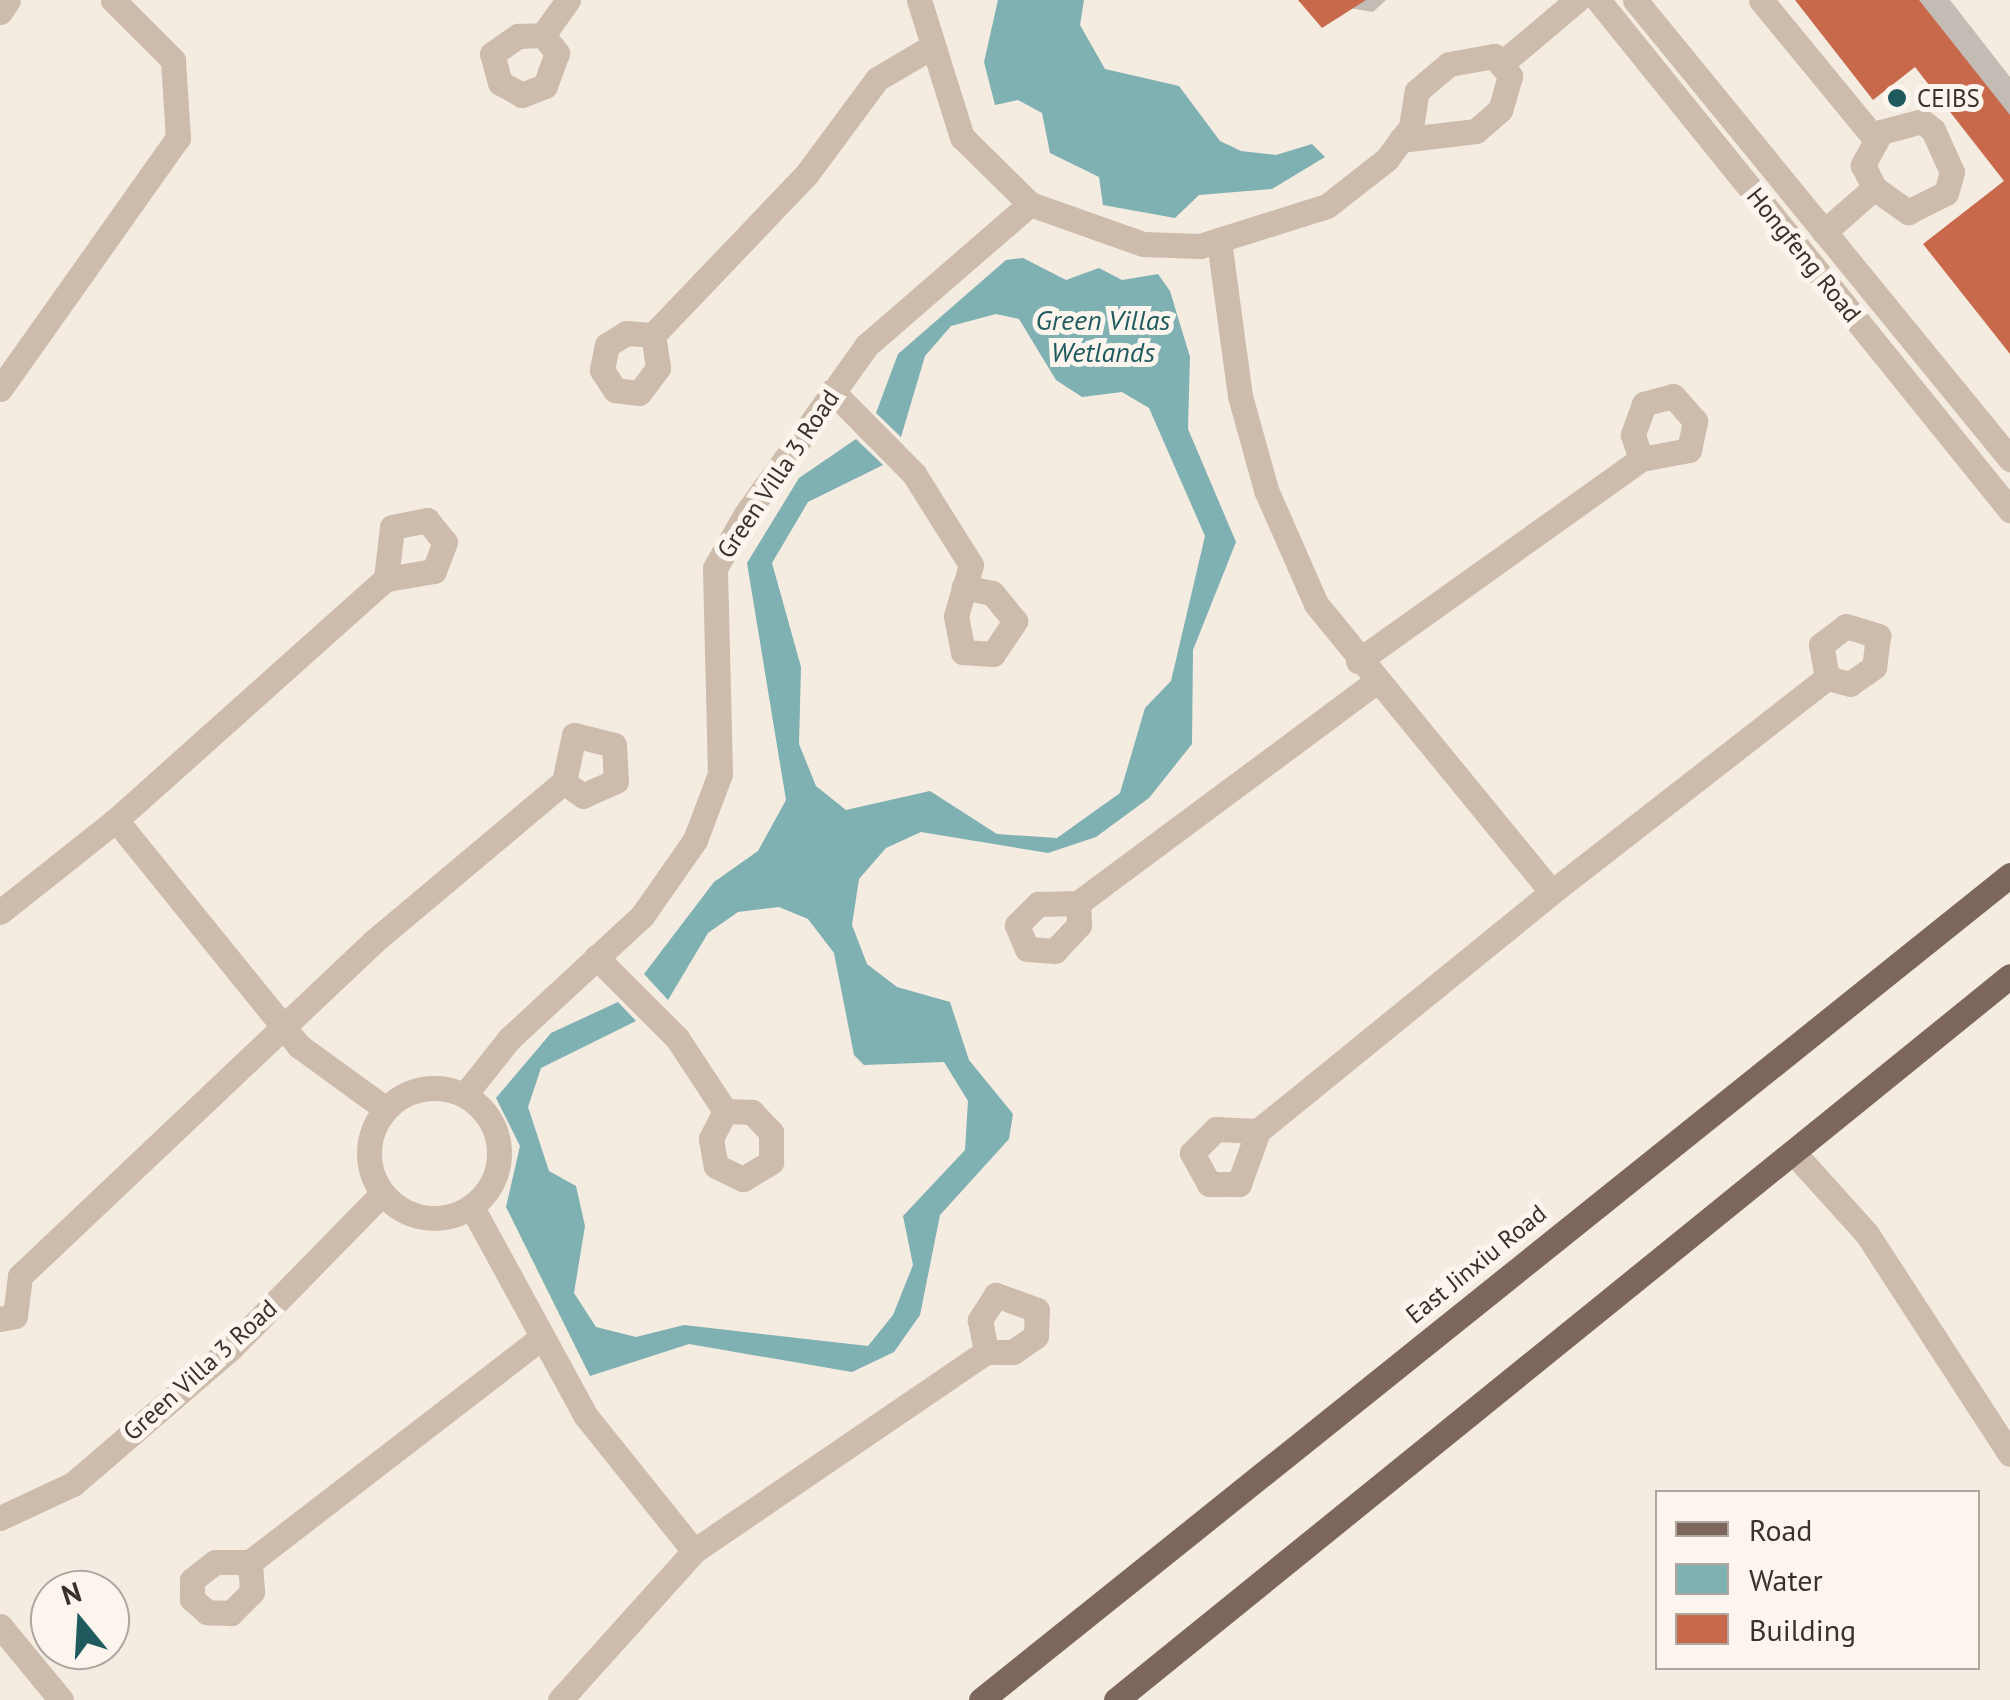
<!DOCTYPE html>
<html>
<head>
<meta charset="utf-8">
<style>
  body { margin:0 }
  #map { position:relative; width:2010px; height:1700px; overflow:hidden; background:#f4ebe1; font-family:"PT Sans",sans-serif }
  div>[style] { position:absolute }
  .water>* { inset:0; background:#7fb0b2 }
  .shadow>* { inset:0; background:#0003 }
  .building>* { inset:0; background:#c8694b }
  .minor>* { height:25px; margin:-12.5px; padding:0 12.5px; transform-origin:12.5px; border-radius:12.5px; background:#cdbbac }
  .minor>.ring { margin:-12.5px; padding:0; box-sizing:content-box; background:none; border:25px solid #cdbbac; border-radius:50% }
  .major>* { height:25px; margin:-12.5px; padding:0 12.5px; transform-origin:12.5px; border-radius:12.5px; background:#7d675c }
  .dots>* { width:28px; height:28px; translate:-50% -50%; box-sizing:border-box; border:5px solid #fbf5ee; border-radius:50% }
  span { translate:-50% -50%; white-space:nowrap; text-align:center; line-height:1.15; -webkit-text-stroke:10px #fbf5ee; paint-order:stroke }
  .poi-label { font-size:25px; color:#3b302b }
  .left { translate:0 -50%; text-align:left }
  .street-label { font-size:25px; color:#3b302b }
  .water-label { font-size:28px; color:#1f5a5e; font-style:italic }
  .legend { position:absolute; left:1655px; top:1490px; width:325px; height:180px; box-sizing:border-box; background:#fbf5ee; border:2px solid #aea6a0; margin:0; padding:12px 18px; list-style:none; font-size:30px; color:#3b302b }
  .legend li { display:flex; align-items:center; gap:20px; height:50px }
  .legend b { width:50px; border:2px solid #aea6a0 }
  .north { position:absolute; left:30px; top:1570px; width:100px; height:100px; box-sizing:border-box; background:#fbf5ee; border:2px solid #aea6a0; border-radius:50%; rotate:342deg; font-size:28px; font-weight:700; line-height:40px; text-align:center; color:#3b302b }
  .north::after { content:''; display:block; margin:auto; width:35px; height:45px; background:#1f5a5e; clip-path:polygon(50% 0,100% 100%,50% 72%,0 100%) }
</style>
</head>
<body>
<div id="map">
  <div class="water">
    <i style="clip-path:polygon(998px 0,1084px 0,1080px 25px,1105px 69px,1179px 86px,1220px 141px,1241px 151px,1276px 155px,1312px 144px,1325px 157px,1272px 189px,1199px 195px,1175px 218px,1103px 205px,1099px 177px,1050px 153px,1042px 113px,1018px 100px,995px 105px,984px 62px)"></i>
    <i style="clip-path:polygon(1023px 258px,1066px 280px,1099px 268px,1122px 280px,1158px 274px,1170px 291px,1190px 357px,1188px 429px,1236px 542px,1193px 650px,1192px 744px,1149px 798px,1096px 837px,1048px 853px,921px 832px,886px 848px,859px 879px,852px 925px,867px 964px,897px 987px,950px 1002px,969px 1060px,1013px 1114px,1009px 1139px,940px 1215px,920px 1315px,894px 1352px,852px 1372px,689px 1344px,590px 1376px,506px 1207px,520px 1146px,496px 1098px,551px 1033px,618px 1002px,636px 1021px,541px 1068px,528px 1107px,549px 1171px,576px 1186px,585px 1226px,574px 1293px,596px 1327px,636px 1337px,684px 1325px,868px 1346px,893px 1315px,913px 1265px,903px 1216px,965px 1150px,968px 1101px,944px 1062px,864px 1065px,854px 1055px,834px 953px,808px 919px,779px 907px,738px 912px,708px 933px,668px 1000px,644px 974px,714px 882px,758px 851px,786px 800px,747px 563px,799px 478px,856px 439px,883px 465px,808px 502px,772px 563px,801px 667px,799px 744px,816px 786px,846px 810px,930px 791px,997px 834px,1057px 838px,1120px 793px,1145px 708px,1171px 681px,1205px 536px,1149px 408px,1122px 392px,1082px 397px,1056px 380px,1019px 319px,996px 314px,951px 326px,925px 356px,901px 437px,876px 413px,898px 354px,1006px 260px)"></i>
  </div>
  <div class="shadow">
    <i style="clip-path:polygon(1302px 0,1386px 0,1373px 12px)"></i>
    <i style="clip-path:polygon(1813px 0,1950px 0,2010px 77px,2010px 343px,1927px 244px,2006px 179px,1915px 64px)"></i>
  </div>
  <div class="building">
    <i style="clip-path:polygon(1298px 0,1366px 0,1322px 28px)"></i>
    <i style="clip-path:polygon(1795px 0,1919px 0,2010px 115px,2010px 354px,1923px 244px,2004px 181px,1915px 67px,1873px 100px)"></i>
  </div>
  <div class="minor">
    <i style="left:919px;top:0;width:144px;rotate:72.6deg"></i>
    <i style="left:962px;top:137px;width:95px;rotate:44.6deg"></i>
    <i style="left:1030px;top:204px;width:120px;rotate:19.5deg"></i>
    <i style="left:1143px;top:244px;width:57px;rotate:2deg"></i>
    <i style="left:1200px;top:246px;width:133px;rotate:-17.5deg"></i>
    <i style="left:1327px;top:206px;width:76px;rotate:-38.1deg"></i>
    <i style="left:1387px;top:159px;width:24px;rotate:-54deg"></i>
    <i style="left:1401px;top:140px;width:16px;rotate:-52deg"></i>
    <i style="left:1411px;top:127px;width:36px;rotate:-81deg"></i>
    <i style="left:1417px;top:91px;width:42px;rotate:-40.2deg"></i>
    <i style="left:1449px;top:64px;width:46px;rotate:-10.1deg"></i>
    <i style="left:1494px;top:56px;width:26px;rotate:51deg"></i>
    <i style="left:1510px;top:76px;width:35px;rotate:106deg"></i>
    <i style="left:1500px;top:110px;width:32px;rotate:139deg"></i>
    <i style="left:1476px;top:131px;width:76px;rotate:173.2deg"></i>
    <i style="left:1598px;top:0;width:656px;rotate:51.07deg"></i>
    <i style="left:1635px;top:0;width:593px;rotate:50.75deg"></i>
    <i style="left:1761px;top:0;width:180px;rotate:50.6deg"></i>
    <i style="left:0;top:12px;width:14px;rotate:-56deg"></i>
    <i style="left:543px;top:35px;width:23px;rotate:52deg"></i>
    <i style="left:557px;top:53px;width:35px;rotate:110deg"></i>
    <i style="left:545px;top:86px;width:25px;rotate:159deg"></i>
    <i style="left:522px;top:95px;width:25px;rotate:-151deg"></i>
    <i style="left:500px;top:83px;width:30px;rotate:-105deg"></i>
    <i style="left:492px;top:54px;width:32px;rotate:-35deg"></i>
    <i style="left:518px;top:36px;width:25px;rotate:-2deg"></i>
    <i style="left:543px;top:35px;width:43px;rotate:-54.5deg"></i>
    <i style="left:1501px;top:64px;width:99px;rotate:-40.1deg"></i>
    <i style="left:1824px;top:232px;width:67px;rotate:-41.3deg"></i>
    <i style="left:1874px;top:188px;width:42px;rotate:35.2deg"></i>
    <i style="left:1908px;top:212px;width:42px;rotate:-26.6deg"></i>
    <i style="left:1946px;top:193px;width:22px;rotate:-74deg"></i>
    <i style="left:1952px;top:172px;width:46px;rotate:-114.3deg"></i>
    <i style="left:1933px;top:130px;width:14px;rotate:-141deg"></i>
    <i style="left:1922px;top:121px;width:42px;rotate:165deg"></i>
    <i style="left:1881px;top:132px;width:38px;rotate:119deg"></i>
    <i style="left:1863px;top:165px;width:25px;rotate:64deg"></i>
    <i style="left:1219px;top:241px;width:156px;rotate:82.3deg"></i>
    <i style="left:1240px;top:396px;width:98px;rotate:74.5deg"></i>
    <i style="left:1266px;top:490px;width:124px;rotate:66.3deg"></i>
    <i style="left:1316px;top:604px;width:372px;rotate:50.7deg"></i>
    <i style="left:1552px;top:892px;width:379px;rotate:140.9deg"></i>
    <i style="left:1258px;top:1131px;width:42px;rotate:-177.3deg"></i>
    <i style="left:1216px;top:1129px;width:34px;rotate:135deg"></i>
    <i style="left:1192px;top:1153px;width:35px;rotate:61deg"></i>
    <i style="left:1209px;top:1184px;width:30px"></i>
    <i style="left:1239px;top:1184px;width:56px;rotate:-70.3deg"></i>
    <i style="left:653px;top:335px;width:33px;rotate:81deg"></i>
    <i style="left:658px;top:368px;width:31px;rotate:127deg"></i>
    <i style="left:639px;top:393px;width:24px;rotate:-173deg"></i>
    <i style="left:615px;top:390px;width:24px;rotate:-123deg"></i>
    <i style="left:602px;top:370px;width:25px;rotate:-79deg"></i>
    <i style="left:607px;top:345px;width:22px;rotate:-32deg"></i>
    <i style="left:626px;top:333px;width:27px;rotate:4deg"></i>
    <i style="left:653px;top:335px;width:221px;rotate:-46.3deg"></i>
    <i style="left:806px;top:175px;width:119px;rotate:-53.5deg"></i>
    <i style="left:877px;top:79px;width:59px;rotate:-30.5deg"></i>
    <i style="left:0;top:389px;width:308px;rotate:-54.7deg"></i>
    <i style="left:178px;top:138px;width:78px;rotate:-93.7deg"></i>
    <i style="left:173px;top:60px;width:85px;rotate:-135deg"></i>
    <i style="left:832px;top:391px;width:117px;rotate:45.3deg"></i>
    <i style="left:914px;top:474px;width:107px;rotate:57.9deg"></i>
    <i style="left:971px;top:565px;width:53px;rotate:106.4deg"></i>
    <i style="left:956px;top:616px;width:37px;rotate:79deg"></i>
    <i style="left:963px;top:652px;width:30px;rotate:4deg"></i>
    <i style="left:993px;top:654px;width:40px;rotate:-56deg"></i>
    <i style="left:1015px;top:621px;width:36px;rotate:-129deg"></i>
    <i style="left:992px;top:593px;width:29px;rotate:-168deg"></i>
    <i style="left:1358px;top:661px;width:348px;rotate:-35.5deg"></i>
    <i style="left:1641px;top:459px;width:49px;rotate:-10.6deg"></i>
    <i style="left:1689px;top:450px;width:30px;rotate:-78deg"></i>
    <i style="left:1695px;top:421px;width:33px;rotate:-131deg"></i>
    <i style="left:1673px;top:396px;width:30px;rotate:165deg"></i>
    <i style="left:1644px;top:404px;width:33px;rotate:110deg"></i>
    <i style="left:1633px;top:435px;width:25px;rotate:72deg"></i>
    <i style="left:116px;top:820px;width:362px;rotate:-41.8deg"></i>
    <i style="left:386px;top:579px;width:52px;rotate:-83.4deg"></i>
    <i style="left:392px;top:527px;width:36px;rotate:-11deg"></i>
    <i style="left:427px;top:520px;width:28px;rotate:51deg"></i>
    <i style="left:445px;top:542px;width:31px;rotate:111deg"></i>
    <i style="left:434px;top:571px;width:49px;rotate:170.5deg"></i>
    <i style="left:1552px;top:892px;width:348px;rotate:-37.9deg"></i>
    <i style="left:1827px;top:678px;width:34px;rotate:-100deg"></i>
    <i style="left:1821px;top:645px;width:31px;rotate:-37deg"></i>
    <i style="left:1846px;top:626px;width:34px;rotate:17deg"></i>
    <i style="left:1878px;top:636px;width:31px;rotate:97deg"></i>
    <i style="left:1874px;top:667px;width:29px;rotate:145deg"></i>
    <i style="left:1850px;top:684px;width:24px;rotate:-165deg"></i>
    <i style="left:1078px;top:903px;width:22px;rotate:87deg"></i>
    <i style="left:1079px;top:925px;width:35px;rotate:133deg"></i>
    <i style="left:1055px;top:951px;width:28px;rotate:-176deg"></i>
    <i style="left:1027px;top:949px;width:26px;rotate:-113deg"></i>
    <i style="left:1017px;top:925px;width:30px;rotate:-45deg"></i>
    <i style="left:1038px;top:904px;width:40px;rotate:-1.4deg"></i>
    <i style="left:1078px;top:903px;width:369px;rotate:-36.6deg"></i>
    <i style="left:0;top:912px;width:148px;rotate:-38.4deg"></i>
    <i style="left:116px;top:820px;width:291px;rotate:51deg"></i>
    <i style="left:299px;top:1046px;width:104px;rotate:36deg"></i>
    <i style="left:596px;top:957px;width:115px;rotate:45deg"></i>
    <i style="left:677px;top:1038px;width:87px;rotate:56.7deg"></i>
    <i style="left:725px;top:1111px;width:31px;rotate:117deg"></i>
    <i style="left:711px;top:1139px;width:27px;rotate:80deg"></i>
    <i style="left:716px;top:1166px;width:30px;rotate:26deg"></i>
    <i style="left:743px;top:1179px;width:33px;rotate:-31deg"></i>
    <i style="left:771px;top:1162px;width:30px;rotate:-90deg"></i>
    <i style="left:771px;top:1132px;width:28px;rotate:-134deg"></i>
    <i style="left:752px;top:1112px;width:27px;rotate:-178deg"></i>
    <i class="ring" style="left:369px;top:1088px;width:105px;height:105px"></i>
    <i style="left:467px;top:1092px;width:68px;rotate:-51.6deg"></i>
    <i style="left:509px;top:1039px;width:181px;rotate:-42.8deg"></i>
    <i style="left:642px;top:916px;width:93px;rotate:-55.1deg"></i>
    <i style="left:695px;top:840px;width:71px;rotate:-69.3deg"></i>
    <i style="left:720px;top:774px;width:206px;rotate:-91.4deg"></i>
    <i style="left:715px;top:568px;width:62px;rotate:-60.1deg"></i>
    <i style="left:746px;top:514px;width:208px;rotate:-54.4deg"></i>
    <i style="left:867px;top:345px;width:216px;rotate:-40.9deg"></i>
    <i style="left:1793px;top:1152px;width:110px;rotate:47.9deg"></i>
    <i style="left:1867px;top:1234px;width:262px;rotate:57deg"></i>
    <i style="left:474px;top:1211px;width:232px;rotate:61.4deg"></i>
    <i style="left:585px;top:1415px;width:174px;rotate:51.3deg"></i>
    <i style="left:0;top:1319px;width:15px;rotate:-11deg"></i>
    <i style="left:15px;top:1316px;width:40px;rotate:-82.9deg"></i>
    <i style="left:20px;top:1276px;width:486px;rotate:-43.4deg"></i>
    <i style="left:373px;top:942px;width:249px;rotate:-40deg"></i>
    <i style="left:564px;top:782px;width:48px;rotate:-78deg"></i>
    <i style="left:574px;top:735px;width:41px;rotate:14deg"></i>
    <i style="left:614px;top:745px;width:36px;rotate:87deg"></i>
    <i style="left:616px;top:781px;width:36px;rotate:156deg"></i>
    <i style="left:583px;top:796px;width:24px;rotate:-144deg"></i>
    <i style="left:0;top:1518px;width:81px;rotate:-25deg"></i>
    <i style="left:73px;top:1484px;width:210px;rotate:-40.7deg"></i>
    <i style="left:232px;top:1347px;width:213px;rotate:-45.6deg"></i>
    <i style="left:250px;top:1562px;width:30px;rotate:86deg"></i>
    <i style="left:252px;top:1592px;width:30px;rotate:135deg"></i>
    <i style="left:231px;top:1613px;width:24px;rotate:-178deg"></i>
    <i style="left:207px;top:1612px;width:20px;rotate:-139deg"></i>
    <i style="left:192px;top:1599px;width:19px;rotate:-90deg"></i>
    <i style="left:192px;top:1580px;width:29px;rotate:-38deg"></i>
    <i style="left:215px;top:1562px;width:35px"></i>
    <i style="left:250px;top:1562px;width:367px;rotate:-37.6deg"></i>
    <i style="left:0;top:1626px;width:96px;rotate:50.5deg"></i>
    <i style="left:560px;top:1700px;width:200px;rotate:-48deg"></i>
    <i style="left:694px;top:1551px;width:353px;rotate:-34.3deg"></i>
    <i style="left:986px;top:1352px;width:27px"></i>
    <i style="left:1013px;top:1352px;width:28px;rotate:-35deg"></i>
    <i style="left:1036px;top:1336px;width:26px;rotate:-88deg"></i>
    <i style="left:1037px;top:1310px;width:44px;rotate:-159.9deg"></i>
    <i style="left:996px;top:1295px;width:30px;rotate:123deg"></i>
    <i style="left:980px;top:1320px;width:33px;rotate:79deg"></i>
  </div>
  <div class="major">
    <i style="left:981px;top:1700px;width:1319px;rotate:-38.72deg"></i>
    <i style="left:1116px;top:1700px;width:1150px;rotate:-39deg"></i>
  </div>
  <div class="dots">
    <i style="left:1897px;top:98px;background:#1f5a5e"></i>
  </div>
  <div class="poi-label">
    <span class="left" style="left:1917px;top:98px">CEIBS</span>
  </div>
  <div class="street-label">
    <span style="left:1804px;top:255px;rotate:51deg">Hongfeng Road</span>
    <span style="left:778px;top:474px;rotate:-56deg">Green Villa 3 Road</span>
    <span style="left:1476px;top:1264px;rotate:-39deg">East Jinxiu Road</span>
    <span style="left:200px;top:1370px;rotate:-42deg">Green Villa 3 Road</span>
  </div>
  <div class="water-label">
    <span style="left:1103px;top:336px">Green Villas<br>Wetlands</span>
  </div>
  <ul class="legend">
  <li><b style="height:12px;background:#7d675c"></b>Road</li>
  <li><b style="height:28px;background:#7fb0b2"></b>Water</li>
  <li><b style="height:28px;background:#c8694b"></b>Building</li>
  </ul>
  <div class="north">N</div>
</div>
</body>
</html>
